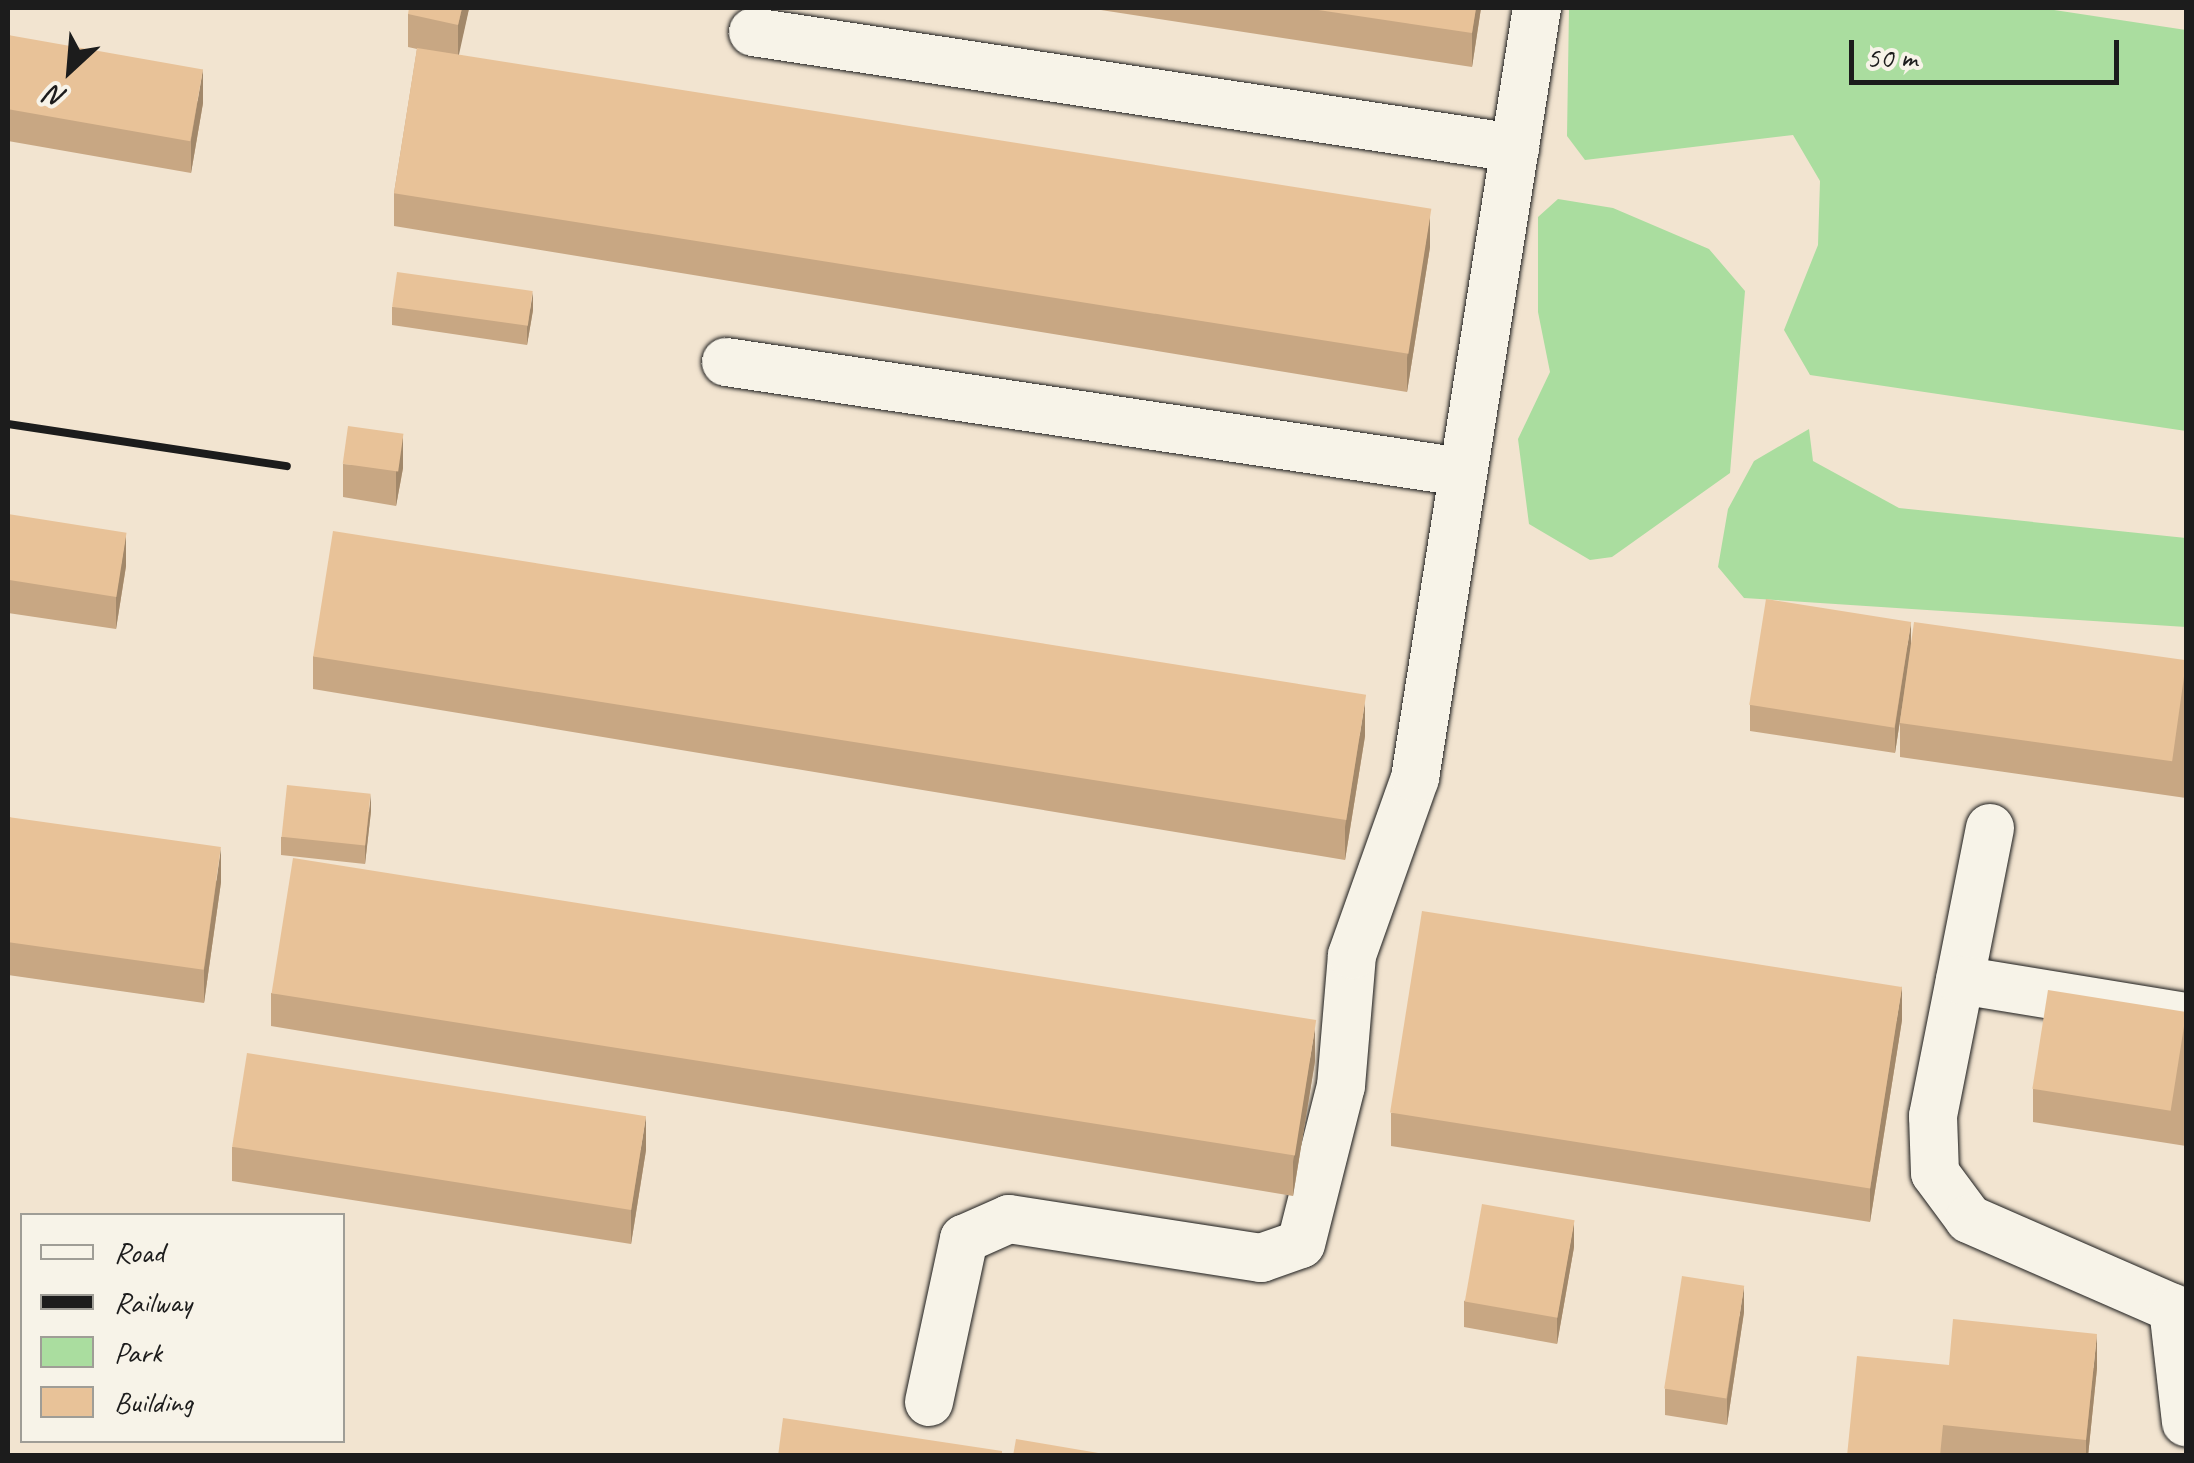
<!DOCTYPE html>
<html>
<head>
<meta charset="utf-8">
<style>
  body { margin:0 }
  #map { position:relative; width:2194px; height:1463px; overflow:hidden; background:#f7f3e8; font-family:Caveat,sans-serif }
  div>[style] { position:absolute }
  .built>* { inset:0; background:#f2e4d0 }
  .green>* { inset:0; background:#aadd9f }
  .roads { filter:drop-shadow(0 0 2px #1c1c1c) drop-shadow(0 0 2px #1c1c1c) }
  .minor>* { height:48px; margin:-24px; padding:0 24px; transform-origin:24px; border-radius:24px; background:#f7f3e8 }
  .rail>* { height:8px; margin:-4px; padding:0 4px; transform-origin:4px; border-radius:4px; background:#1c1c1c }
  .wall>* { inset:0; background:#c8a783 }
  .shaded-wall>* { inset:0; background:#a2886a }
  .building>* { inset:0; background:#e8c298; transform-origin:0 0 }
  span { translate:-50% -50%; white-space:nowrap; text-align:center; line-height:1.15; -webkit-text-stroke:9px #f7f3e8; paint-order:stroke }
  .frame { position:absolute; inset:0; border:10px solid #1c1c1c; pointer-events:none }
  .legend { position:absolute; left:20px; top:1213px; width:325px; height:230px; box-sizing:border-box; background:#f7f3e8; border:2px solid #9f9d96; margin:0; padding:12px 18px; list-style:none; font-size:30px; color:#1c1c1c }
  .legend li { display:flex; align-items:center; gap:20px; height:50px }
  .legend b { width:50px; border:2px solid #9f9d96 }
  .north { position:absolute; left:20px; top:20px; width:100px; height:100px; -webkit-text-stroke:8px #f7f3e8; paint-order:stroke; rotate:206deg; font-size:28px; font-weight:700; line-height:40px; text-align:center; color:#1c1c1c }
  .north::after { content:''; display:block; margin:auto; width:35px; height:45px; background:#1c1c1c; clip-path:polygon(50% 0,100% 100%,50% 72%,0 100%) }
  .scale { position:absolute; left:1849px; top:40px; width:270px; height:45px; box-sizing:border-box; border:5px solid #1c1c1c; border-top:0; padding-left:12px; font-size:30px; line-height:35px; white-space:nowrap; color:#1c1c1c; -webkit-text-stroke:8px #f7f3e8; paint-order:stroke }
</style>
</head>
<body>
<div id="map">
  <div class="built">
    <i style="clip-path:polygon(evenodd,8px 8px,2186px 8px,2186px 1455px,8px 1456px,8px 8px,22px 1216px,342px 1216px,342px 1440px,22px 1440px,22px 1216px)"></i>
  </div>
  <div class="green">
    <i style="clip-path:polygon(1569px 8px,2041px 8px,2186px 30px,2186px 431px,1810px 375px,1784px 330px,1818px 245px,1820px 181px,1793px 135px,1585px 160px,1567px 136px)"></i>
    <i style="clip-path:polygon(1558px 199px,1613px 208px,1709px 249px,1745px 291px,1730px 473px,1612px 557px,1590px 560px,1529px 524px,1518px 439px,1550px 372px,1538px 312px,1538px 217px)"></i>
    <i style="clip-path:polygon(1809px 429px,1813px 461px,1899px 508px,2186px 538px,2186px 627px,1744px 598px,1718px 567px,1728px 509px,1754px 461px)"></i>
  </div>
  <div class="roads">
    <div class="minor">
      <i style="left:753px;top:32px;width:771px;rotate:8.66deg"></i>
      <i style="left:726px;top:362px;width:744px;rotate:8.5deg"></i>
      <i style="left:1990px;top:828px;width:294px;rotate:101.2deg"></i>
      <i style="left:1933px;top:1116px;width:57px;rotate:88deg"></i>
      <i style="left:1935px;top:1173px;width:57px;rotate:53.5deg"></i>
      <i style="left:1969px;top:1219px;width:223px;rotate:23.6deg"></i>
      <i style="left:2173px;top:1308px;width:115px;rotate:83.5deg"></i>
      <i style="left:1960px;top:980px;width:229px;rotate:9.3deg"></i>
      <i style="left:929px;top:1402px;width:167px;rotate:-77.9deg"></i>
      <i style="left:964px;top:1239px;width:49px;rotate:-24deg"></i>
      <i style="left:1009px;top:1219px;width:255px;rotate:8.8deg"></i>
      <i style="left:1261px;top:1258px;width:42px;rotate:-19.3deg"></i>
      <i style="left:1301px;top:1244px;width:163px;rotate:-75.8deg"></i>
      <i style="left:1341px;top:1086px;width:131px;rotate:-85.2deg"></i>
      <i style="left:1352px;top:955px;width:188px;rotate:-70.4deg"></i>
      <i style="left:1415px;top:778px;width:780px;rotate:-81deg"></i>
    </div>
  </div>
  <div class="rail">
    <i style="left:8px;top:424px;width:282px;rotate:8.6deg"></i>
  </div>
  <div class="wall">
    <i style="clip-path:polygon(469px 8px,458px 55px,1430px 247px,1407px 392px,394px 226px,394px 193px,417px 49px,408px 47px,408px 14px)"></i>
    <i style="clip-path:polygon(1088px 8px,1481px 8px,1472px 67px)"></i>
    <i style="clip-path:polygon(8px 35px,203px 103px,191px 173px,8px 141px)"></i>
    <i style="clip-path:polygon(392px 307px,533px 310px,527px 345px,392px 325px)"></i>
    <i style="clip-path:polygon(343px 464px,403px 468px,396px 506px,343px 497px)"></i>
    <i style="clip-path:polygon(8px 514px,126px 566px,116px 629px,8px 613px)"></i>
    <i style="clip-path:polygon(1911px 644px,2186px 661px,2186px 798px,1900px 757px,1900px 723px,1904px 695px,1895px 753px,1750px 731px,1750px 705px)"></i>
    <i style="clip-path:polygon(313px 656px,1365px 736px,1345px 860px,313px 689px)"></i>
    <i style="clip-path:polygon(371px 811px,365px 864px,281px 855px,281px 837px)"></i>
    <i style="clip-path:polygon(8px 817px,221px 882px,204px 1003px,8px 975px)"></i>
    <i style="clip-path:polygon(271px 993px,1315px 1061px,1293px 1196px,271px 1026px)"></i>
    <i style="clip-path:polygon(2186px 1012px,2186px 1146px,2033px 1122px,2033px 1089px)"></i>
    <i style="clip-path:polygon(1902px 1020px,1870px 1222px,1391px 1146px,1391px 1113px)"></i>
    <i style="clip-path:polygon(232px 1147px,646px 1150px,631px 1244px,232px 1181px)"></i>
    <i style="clip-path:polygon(1574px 1247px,1557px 1344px,1464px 1327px,1464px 1301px)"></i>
    <i style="clip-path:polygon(1744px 1312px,1727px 1425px,1665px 1415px,1665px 1389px)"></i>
    <i style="clip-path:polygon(1949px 1365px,2097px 1368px,2088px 1456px,1847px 1456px)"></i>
  </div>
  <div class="shaded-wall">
    <i style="clip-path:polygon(462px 8px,469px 8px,469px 9px,458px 59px,458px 25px)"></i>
    <i style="clip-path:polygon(1476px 8px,1481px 8px,1472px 67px,1472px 33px)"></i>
    <i style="clip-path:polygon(203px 69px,203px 103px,191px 173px,191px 140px)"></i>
    <i style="clip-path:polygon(1430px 214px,1430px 247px,1407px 392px,1407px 358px)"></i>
    <i style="clip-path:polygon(533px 292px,533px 310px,527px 345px,527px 328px)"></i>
    <i style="clip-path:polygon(403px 434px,403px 468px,396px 506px,396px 473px)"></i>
    <i style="clip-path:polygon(126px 533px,126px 566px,116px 629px,116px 596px)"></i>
    <i style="clip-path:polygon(1911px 622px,1911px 648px,1895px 753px,1895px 727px)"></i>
    <i style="clip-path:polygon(1365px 702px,1365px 736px,1345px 860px,1345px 827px)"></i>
    <i style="clip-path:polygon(371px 794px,371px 811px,365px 864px,365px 846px)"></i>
    <i style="clip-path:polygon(221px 848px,221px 882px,204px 1003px,204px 970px)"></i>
    <i style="clip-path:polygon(1902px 986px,1902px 1020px,1870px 1222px,1870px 1189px)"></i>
    <i style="clip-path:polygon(1315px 1028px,1315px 1061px,1293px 1196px,1293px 1162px)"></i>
    <i style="clip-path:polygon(646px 1116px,646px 1150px,631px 1244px,631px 1210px)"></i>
    <i style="clip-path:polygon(1574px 1221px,1574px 1247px,1557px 1344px,1557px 1318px)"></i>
    <i style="clip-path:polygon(1744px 1286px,1744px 1312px,1727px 1425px,1727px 1399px)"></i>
    <i style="clip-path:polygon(2097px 1334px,2097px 1368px,2088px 1456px,2086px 1456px,2086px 1440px)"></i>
  </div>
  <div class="building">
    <i style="clip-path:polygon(409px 8px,462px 8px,458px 25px,408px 14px)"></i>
    <i style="clip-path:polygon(1305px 8px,1476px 8px,1472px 33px)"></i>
    <i style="left:8px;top:35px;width:198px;height:73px;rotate:10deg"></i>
    <i style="left:417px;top:48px;width:1027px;height:147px;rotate:9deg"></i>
    <i style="left:397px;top:272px;width:137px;height:35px;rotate:8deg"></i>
    <i style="left:348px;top:426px;width:56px;height:38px;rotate:8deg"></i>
    <i style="left:8px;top:514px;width:120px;height:65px;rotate:9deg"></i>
    <i style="left:333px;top:531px;width:1046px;height:127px;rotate:9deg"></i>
    <i style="left:1766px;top:599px;width:147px;height:107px;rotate:9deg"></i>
    <i style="left:1914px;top:622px;width:275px;height:102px;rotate:8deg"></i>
    <i style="left:287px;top:785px;width:84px;height:52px;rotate:6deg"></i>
    <i style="left:8px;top:817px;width:215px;height:124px;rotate:8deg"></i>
    <i style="left:293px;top:858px;width:1036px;height:137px;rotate:9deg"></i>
    <i style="left:1422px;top:911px;width:486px;height:204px;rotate:9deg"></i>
    <i style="left:2048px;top:990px;width:140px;height:100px;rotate:9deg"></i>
    <i style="left:247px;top:1053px;width:404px;height:95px;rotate:9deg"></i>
    <i style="left:1482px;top:1204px;width:94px;height:99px;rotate:10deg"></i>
    <i style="left:1682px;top:1276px;width:63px;height:114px;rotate:9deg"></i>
    <i style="clip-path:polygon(1953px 1319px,2097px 1334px,2086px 1440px,1943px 1425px,1940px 1456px,1847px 1456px,1857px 1356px,1949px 1365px)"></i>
    <i style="clip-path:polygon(783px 1418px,1002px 1451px,1002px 1456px,778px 1456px)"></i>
    <i style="clip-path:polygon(1016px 1439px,1116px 1456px,1013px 1456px)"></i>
  </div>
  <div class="frame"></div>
  <ul class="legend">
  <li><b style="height:12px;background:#f7f3e8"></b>Road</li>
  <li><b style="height:12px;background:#1c1c1c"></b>Railway</li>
  <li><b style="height:28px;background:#aadd9f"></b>Park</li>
  <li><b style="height:28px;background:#e8c298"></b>Building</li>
  </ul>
  <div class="north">N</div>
  <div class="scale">50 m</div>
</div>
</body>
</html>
